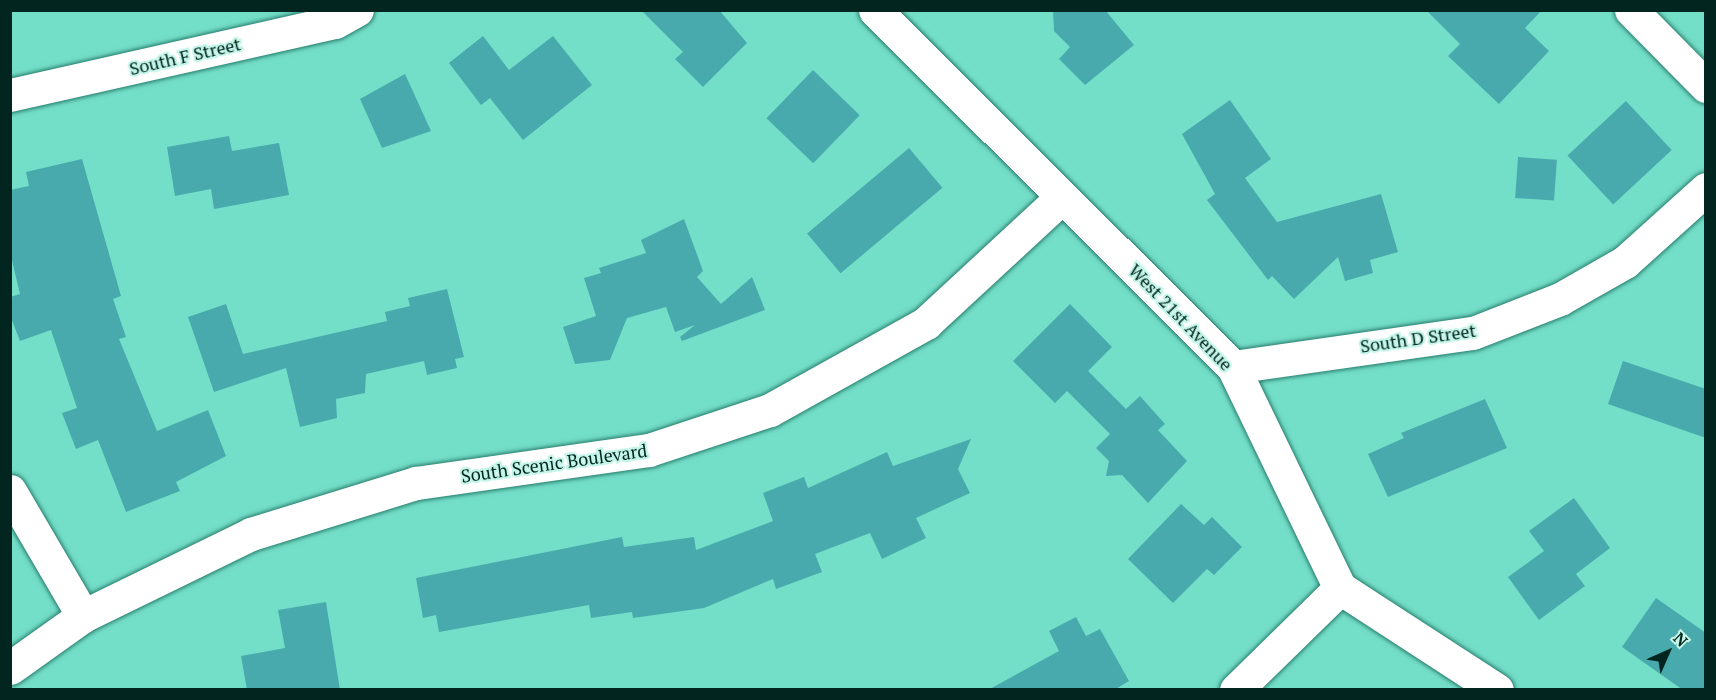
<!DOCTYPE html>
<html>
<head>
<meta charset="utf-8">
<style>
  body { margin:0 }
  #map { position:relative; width:1716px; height:700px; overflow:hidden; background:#74dfc8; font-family:"PT Serif",serif }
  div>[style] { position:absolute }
  .building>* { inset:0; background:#48aaad; transform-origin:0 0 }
  .roads { filter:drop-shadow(0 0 2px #287d6d) drop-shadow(0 0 2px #287d6d) }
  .minor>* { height:33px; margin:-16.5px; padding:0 16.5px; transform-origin:16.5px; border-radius:16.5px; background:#fff }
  span { translate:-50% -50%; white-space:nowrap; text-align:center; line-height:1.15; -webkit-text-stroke:4.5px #c4f5e8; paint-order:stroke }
  .street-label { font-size:18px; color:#02261f }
  .frame { position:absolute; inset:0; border:12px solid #02261f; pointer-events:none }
  .north { position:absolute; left:1638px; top:622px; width:60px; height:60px; -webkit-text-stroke:4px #c4f5e8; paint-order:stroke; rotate:45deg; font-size:16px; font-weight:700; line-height:24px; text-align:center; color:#02261f }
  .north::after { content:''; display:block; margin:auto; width:21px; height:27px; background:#02261f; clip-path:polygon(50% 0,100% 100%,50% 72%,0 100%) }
</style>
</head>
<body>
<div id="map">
  <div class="building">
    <i style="clip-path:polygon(641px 10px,719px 10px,747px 43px,703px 87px,675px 59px,683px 52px)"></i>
    <i style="clip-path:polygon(1053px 10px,1105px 10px,1134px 45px,1085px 85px,1059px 59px,1070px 47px,1054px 31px)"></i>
    <i style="clip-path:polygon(1426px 10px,1542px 10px,1525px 28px,1549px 51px,1499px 104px,1448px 56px,1460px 44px)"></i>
    <i style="clip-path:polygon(483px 36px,509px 70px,553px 36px,592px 85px,523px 140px,490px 98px,481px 105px,449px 63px)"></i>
    <i style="left:813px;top:70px;width:65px;height:67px;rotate:44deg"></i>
    <i style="clip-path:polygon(405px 74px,431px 131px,382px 148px,360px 99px)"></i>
    <i style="clip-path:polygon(1230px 100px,1271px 159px,1245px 178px,1277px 222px,1381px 194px,1398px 252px,1370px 260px,1373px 273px,1345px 281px,1338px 257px,1294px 299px,1272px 276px,1268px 280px,1207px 200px,1215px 194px,1182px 134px)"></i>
    <i style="left:1626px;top:101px;width:67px;height:80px;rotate:47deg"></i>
    <i style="clip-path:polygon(229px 136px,232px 151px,279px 143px,289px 195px,214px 209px,211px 189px,175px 196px,167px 147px)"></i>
    <i style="left:909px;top:148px;width:52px;height:133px;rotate:50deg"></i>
    <i style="left:1518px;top:157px;width:39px;height:41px;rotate:4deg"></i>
    <i style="clip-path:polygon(82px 159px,121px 296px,113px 299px,126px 337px,119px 339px,157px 431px,208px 410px,226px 456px,176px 482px,180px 491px,126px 512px,98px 440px,76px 449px,62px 413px,77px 408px,51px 330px,20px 341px,10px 315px,10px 297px,20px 294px,10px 252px,10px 190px,29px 186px,26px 172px)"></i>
    <i style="clip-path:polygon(684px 219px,703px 271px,697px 277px,721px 304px,752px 277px,765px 310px,682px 341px,680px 337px,695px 325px,675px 332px,666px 307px,627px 318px,610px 360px,575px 364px,563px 327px,596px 316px,584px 278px,601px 273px,599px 268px,646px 253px,641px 240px)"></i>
    <i style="clip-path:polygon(447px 289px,464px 357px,455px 359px,457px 368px,427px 375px,424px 361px,366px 374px,365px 393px,336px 399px,337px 418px,300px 427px,286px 368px,214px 392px,188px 317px,226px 304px,243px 354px,387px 321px,385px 312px,410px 306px,408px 298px)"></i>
    <i style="clip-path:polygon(1070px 304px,1112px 347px,1088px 371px,1126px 409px,1140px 396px,1165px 424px,1158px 430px,1187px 461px,1148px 503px,1122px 475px,1106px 476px,1109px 461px,1096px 448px,1110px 434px,1067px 391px,1055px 403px,1013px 361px)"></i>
    <i style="clip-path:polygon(1623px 361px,1706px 389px,1706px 438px,1608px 404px)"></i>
    <i style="clip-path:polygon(1485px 399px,1507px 448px,1388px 497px,1368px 454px,1404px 438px,1401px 433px)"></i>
    <i style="clip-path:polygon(971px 439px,958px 469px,970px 493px,916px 518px,926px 538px,882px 559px,870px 533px,815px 554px,822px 572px,776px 589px,773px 579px,704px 608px,633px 618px,632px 612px,591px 618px,589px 605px,439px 632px,436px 615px,423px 618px,416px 578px,622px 537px,624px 547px,694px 537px,696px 550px,773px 521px,763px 493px,804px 477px,808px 488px,887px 452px,893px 466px)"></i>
    <i style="clip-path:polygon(1574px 498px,1610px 548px,1576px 574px,1585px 586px,1539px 620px,1508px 577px,1544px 551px,1529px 531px)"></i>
    <i style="clip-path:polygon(1181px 504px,1204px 525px,1212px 517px,1242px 547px,1214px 575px,1207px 569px,1173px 603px,1128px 559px)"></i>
    <i style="clip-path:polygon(1656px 598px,1706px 633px,1706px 690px,1683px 690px,1622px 647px)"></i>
    <i style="clip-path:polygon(326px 602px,340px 690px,247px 690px,241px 656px,285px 648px,278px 610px)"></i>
    <i style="clip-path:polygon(1076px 617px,1086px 636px,1100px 629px,1129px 681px,1114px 690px,988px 690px,1059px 651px,1049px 631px)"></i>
  </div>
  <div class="roads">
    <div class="minor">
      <i style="left:875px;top:10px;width:506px;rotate:44.92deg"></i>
      <i style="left:1233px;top:367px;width:246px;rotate:64.2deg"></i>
      <i style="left:1340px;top:588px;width:187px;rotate:33deg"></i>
      <i style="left:1631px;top:10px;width:107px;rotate:45.4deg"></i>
      <i style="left:10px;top:95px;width:333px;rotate:-12.7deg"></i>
      <i style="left:335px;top:22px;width:25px;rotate:-29deg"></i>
      <i style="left:1233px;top:367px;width:242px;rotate:-8.1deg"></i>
      <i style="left:1473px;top:333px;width:93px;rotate:-21.3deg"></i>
      <i style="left:1560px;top:299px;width:75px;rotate:-29.6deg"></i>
      <i style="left:1625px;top:262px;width:109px;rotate:-42deg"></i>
      <i style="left:10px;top:491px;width:145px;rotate:59.7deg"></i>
      <i style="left:10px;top:668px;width:90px;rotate:-35.5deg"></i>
      <i style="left:83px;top:616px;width:187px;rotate:-26deg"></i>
      <i style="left:251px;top:534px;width:173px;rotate:-17.2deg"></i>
      <i style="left:416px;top:483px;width:235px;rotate:-8.1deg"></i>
      <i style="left:649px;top:450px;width:127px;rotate:-18.3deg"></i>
      <i style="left:770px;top:410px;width:179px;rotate:-29.1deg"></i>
      <i style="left:926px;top:323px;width:185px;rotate:-42.8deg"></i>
      <i style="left:1236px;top:690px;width:146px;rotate:-44.4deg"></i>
    </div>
  </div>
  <div class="street-label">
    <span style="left:185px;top:56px;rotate:-13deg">South F Street</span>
    <span style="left:1181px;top:317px;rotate:46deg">West 21st Avenue</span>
    <span style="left:1418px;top:338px;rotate:-8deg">South D Street</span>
    <span style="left:554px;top:463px;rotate:-8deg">South Scenic Boulevard</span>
  </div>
  <div class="frame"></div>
  <div class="north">N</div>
</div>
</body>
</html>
